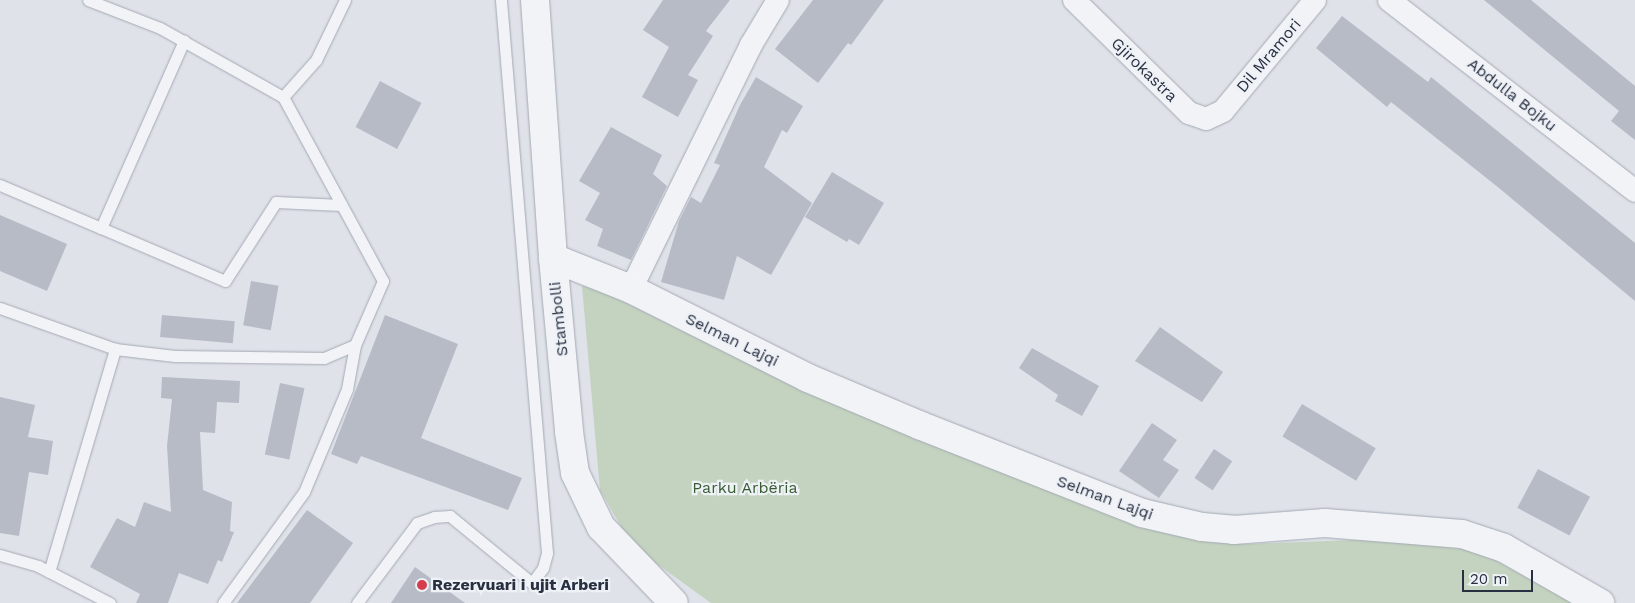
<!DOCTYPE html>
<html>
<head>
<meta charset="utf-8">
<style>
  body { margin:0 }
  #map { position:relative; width:1635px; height:603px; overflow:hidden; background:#dfe2e9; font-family:"Work Sans",sans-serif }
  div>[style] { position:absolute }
  .green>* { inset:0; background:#c3d3bf }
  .building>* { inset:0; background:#b6bbc6; transform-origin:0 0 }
  .roads { filter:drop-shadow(0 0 1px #a4a9b3) drop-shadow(0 0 1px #a4a9b3) }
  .service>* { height:11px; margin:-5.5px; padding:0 5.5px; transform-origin:5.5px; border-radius:5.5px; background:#f2f3f7 }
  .minor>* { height:22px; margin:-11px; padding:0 11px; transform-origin:11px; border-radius:11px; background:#f2f3f7 }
  .tertiary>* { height:28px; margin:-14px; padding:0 14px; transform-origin:14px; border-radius:14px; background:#f2f3f7 }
  .dots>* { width:14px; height:14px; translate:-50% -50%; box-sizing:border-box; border:2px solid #eef1f6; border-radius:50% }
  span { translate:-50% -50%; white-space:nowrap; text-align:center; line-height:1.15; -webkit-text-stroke:4.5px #eef1f6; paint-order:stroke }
  .street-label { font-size:16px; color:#272f41 }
  .park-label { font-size:16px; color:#395d33 }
  .poi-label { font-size:16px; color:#272f41; font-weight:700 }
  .left { translate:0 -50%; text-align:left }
  .scale { position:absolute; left:1462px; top:570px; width:71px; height:22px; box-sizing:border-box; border:2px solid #272f41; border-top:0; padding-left:6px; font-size:15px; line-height:18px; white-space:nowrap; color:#272f41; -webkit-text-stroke:4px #eef1f6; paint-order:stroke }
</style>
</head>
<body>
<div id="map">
  <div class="green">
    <i style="clip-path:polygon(582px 286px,602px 291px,809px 392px,1149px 528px,1248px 544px,1380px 539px,1478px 551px,1574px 603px,711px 603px,632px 546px,600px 490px)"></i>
  </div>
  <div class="building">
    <i style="clip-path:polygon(663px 0,730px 0,706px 31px,713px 36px,688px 75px,698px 80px,678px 117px,642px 97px,669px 47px,643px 30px)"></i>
    <i style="clip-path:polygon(813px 0,884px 0,851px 45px,848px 43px,818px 83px,775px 49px)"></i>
    <i style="clip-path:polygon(1484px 0,1531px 0,1635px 86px,1635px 140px,1611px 121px,1619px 111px)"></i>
    <i style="clip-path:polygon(1342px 16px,1428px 82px,1431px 77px,1635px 243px,1635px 301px,1499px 188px,1391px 102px,1387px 107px,1316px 48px)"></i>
    <i style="clip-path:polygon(756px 77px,803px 106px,787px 133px,782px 130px,764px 167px,812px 203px,771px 275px,737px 256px,724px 300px,661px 282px,679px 221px,691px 197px,701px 203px,720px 165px,714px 163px,740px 105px)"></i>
    <i style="left:380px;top:81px;width:47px;height:52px;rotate:28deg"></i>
    <i style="clip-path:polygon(611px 127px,662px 155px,653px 174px,667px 186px,631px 260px,597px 246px,603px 229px,585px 220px,600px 193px,579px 181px)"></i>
    <i style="clip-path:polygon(832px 172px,884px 203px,859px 245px,849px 239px,847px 242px,805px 217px)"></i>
    <i style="clip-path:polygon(0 215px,67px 244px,47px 291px,0 271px)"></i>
    <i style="left:251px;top:281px;width:28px;height:45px;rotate:10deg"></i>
    <i style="left:162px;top:315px;width:73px;height:22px;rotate:5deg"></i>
    <i style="clip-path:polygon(385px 315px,458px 344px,421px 438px,522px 478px,508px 510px,361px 456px,357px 464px,331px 454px)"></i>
    <i style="clip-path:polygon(1160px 327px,1223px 372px,1202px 402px,1135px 361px)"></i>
    <i style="clip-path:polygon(1032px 348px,1099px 386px,1082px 416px,1055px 401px,1058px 395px,1019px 368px)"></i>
    <i style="clip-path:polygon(162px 377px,240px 381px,239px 403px,217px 402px,215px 433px,200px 432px,203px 490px,232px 502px,230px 531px,234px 532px,222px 562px,218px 560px,208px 584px,179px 573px,168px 603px,136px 603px,140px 594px,90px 567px,117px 518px,135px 527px,144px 502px,171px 512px,167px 446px,172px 399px,161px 398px)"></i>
    <i style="left:280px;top:383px;width:25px;height:73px;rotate:12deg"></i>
    <i style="clip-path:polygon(0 397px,35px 405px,28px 437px,53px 441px,48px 475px,29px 472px,19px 536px,0 533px)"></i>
    <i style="left:1302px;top:404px;width:86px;height:38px;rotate:31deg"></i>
    <i style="clip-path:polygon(1152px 423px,1177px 440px,1163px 460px,1179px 470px,1159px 498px,1119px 471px)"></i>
    <i style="left:1214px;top:449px;width:22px;height:35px;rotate:34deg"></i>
    <i style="left:1538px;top:469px;width:59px;height:44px;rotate:28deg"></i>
    <i style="clip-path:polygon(307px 510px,353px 543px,310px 603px,237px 603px)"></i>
    <i style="clip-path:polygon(415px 567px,465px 603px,391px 603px)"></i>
  </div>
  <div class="roads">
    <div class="service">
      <i style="left:283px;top:97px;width:50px;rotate:-48.3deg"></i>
      <i style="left:316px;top:60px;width:67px;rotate:-64.2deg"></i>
      <i style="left:0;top:185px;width:110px;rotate:23.1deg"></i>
      <i style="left:101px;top:228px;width:205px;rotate:-66.1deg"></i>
      <i style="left:101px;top:228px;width:135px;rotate:23.1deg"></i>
      <i style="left:225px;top:281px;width:94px;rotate:-57.2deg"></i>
      <i style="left:276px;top:202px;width:65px;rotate:2.6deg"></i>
      <i style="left:0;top:308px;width:122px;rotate:19.6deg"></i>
      <i style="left:115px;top:349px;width:60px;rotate:6.7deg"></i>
      <i style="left:175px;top:356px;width:149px;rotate:0.8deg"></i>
      <i style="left:324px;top:358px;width:34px;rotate:-23deg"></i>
      <i style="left:355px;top:345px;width:70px;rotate:-66.4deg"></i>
      <i style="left:383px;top:281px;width:209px;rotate:-118.5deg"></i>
      <i style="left:283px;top:97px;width:141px;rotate:-150.7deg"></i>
      <i style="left:160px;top:28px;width:77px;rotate:-158.7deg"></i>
      <i style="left:0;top:555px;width:40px;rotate:16deg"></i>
      <i style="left:38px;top:566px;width:81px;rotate:27.2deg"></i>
      <i style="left:49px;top:572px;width:233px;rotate:-73.5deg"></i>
      <i style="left:223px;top:603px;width:137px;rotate:-53.9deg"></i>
      <i style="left:304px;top:492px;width:112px;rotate:-67.3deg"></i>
      <i style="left:347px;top:389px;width:45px;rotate:-79.7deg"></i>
      <i style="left:357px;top:603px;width:100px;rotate:-53.1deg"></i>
      <i style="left:417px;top:523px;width:18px;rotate:-19deg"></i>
      <i style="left:434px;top:517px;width:16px;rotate:-4deg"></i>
      <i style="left:450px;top:516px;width:106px;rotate:39.3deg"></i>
      <i style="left:532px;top:583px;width:19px;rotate:-54deg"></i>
      <i style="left:543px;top:568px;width:16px;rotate:-75deg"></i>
      <i style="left:547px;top:553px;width:555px;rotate:-94.76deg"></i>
    </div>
    <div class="minor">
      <i style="left:1074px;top:0;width:161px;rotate:44.5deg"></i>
      <i style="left:1189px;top:113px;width:18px;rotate:19deg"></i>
      <i style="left:1206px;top:119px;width:19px;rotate:-25deg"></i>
      <i style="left:1223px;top:111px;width:144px;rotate:-50.3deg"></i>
      <i style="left:1389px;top:0;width:311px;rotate:37.8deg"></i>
      <i style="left:631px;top:289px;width:272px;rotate:-63.8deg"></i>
      <i style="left:751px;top:45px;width:52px;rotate:-59deg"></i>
    </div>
    <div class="tertiary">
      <i style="left:535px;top:0;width:259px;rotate:86deg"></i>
      <i style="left:553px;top:258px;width:175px;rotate:84.7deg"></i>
      <i style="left:569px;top:432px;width:41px;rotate:81.7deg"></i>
      <i style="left:575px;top:473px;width:60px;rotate:64.3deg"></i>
      <i style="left:601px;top:527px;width:105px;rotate:46.2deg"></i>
      <i style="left:553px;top:258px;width:84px;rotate:21.7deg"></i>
      <i style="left:631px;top:289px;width:198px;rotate:26.7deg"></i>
      <i style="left:808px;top:378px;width:121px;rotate:22.9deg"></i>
      <i style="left:919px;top:425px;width:240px;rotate:21.5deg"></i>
      <i style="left:1142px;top:513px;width:62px;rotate:13.1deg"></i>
      <i style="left:1202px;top:527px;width:32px;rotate:5deg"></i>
      <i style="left:1234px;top:530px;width:91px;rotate:-4.4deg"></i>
      <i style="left:1325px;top:523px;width:137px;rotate:4.6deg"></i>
      <i style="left:1462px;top:534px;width:44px;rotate:18.4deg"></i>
      <i style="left:1504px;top:548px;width:111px;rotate:29.8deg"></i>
    </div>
  </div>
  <div class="dots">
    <i style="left:422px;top:585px;background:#d53d4d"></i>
  </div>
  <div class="street-label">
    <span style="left:1269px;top:56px;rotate:-50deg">Dil Mramori</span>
    <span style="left:1144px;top:70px;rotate:44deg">Gjirokastra</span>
    <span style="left:1512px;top:95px;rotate:38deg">Abdulla Bojku</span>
    <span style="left:559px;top:319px;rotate:-96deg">Stambolli</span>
    <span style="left:732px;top:340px;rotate:26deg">Selman Lajqi</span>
    <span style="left:1105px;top:498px;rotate:20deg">Selman Lajqi</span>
  </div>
  <div class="park-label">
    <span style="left:745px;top:488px">Parku Arbëria</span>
  </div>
  <div class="poi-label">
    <span class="left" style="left:432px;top:585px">Rezervuari i ujit Arberi</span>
  </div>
  <div class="scale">20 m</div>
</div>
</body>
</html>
